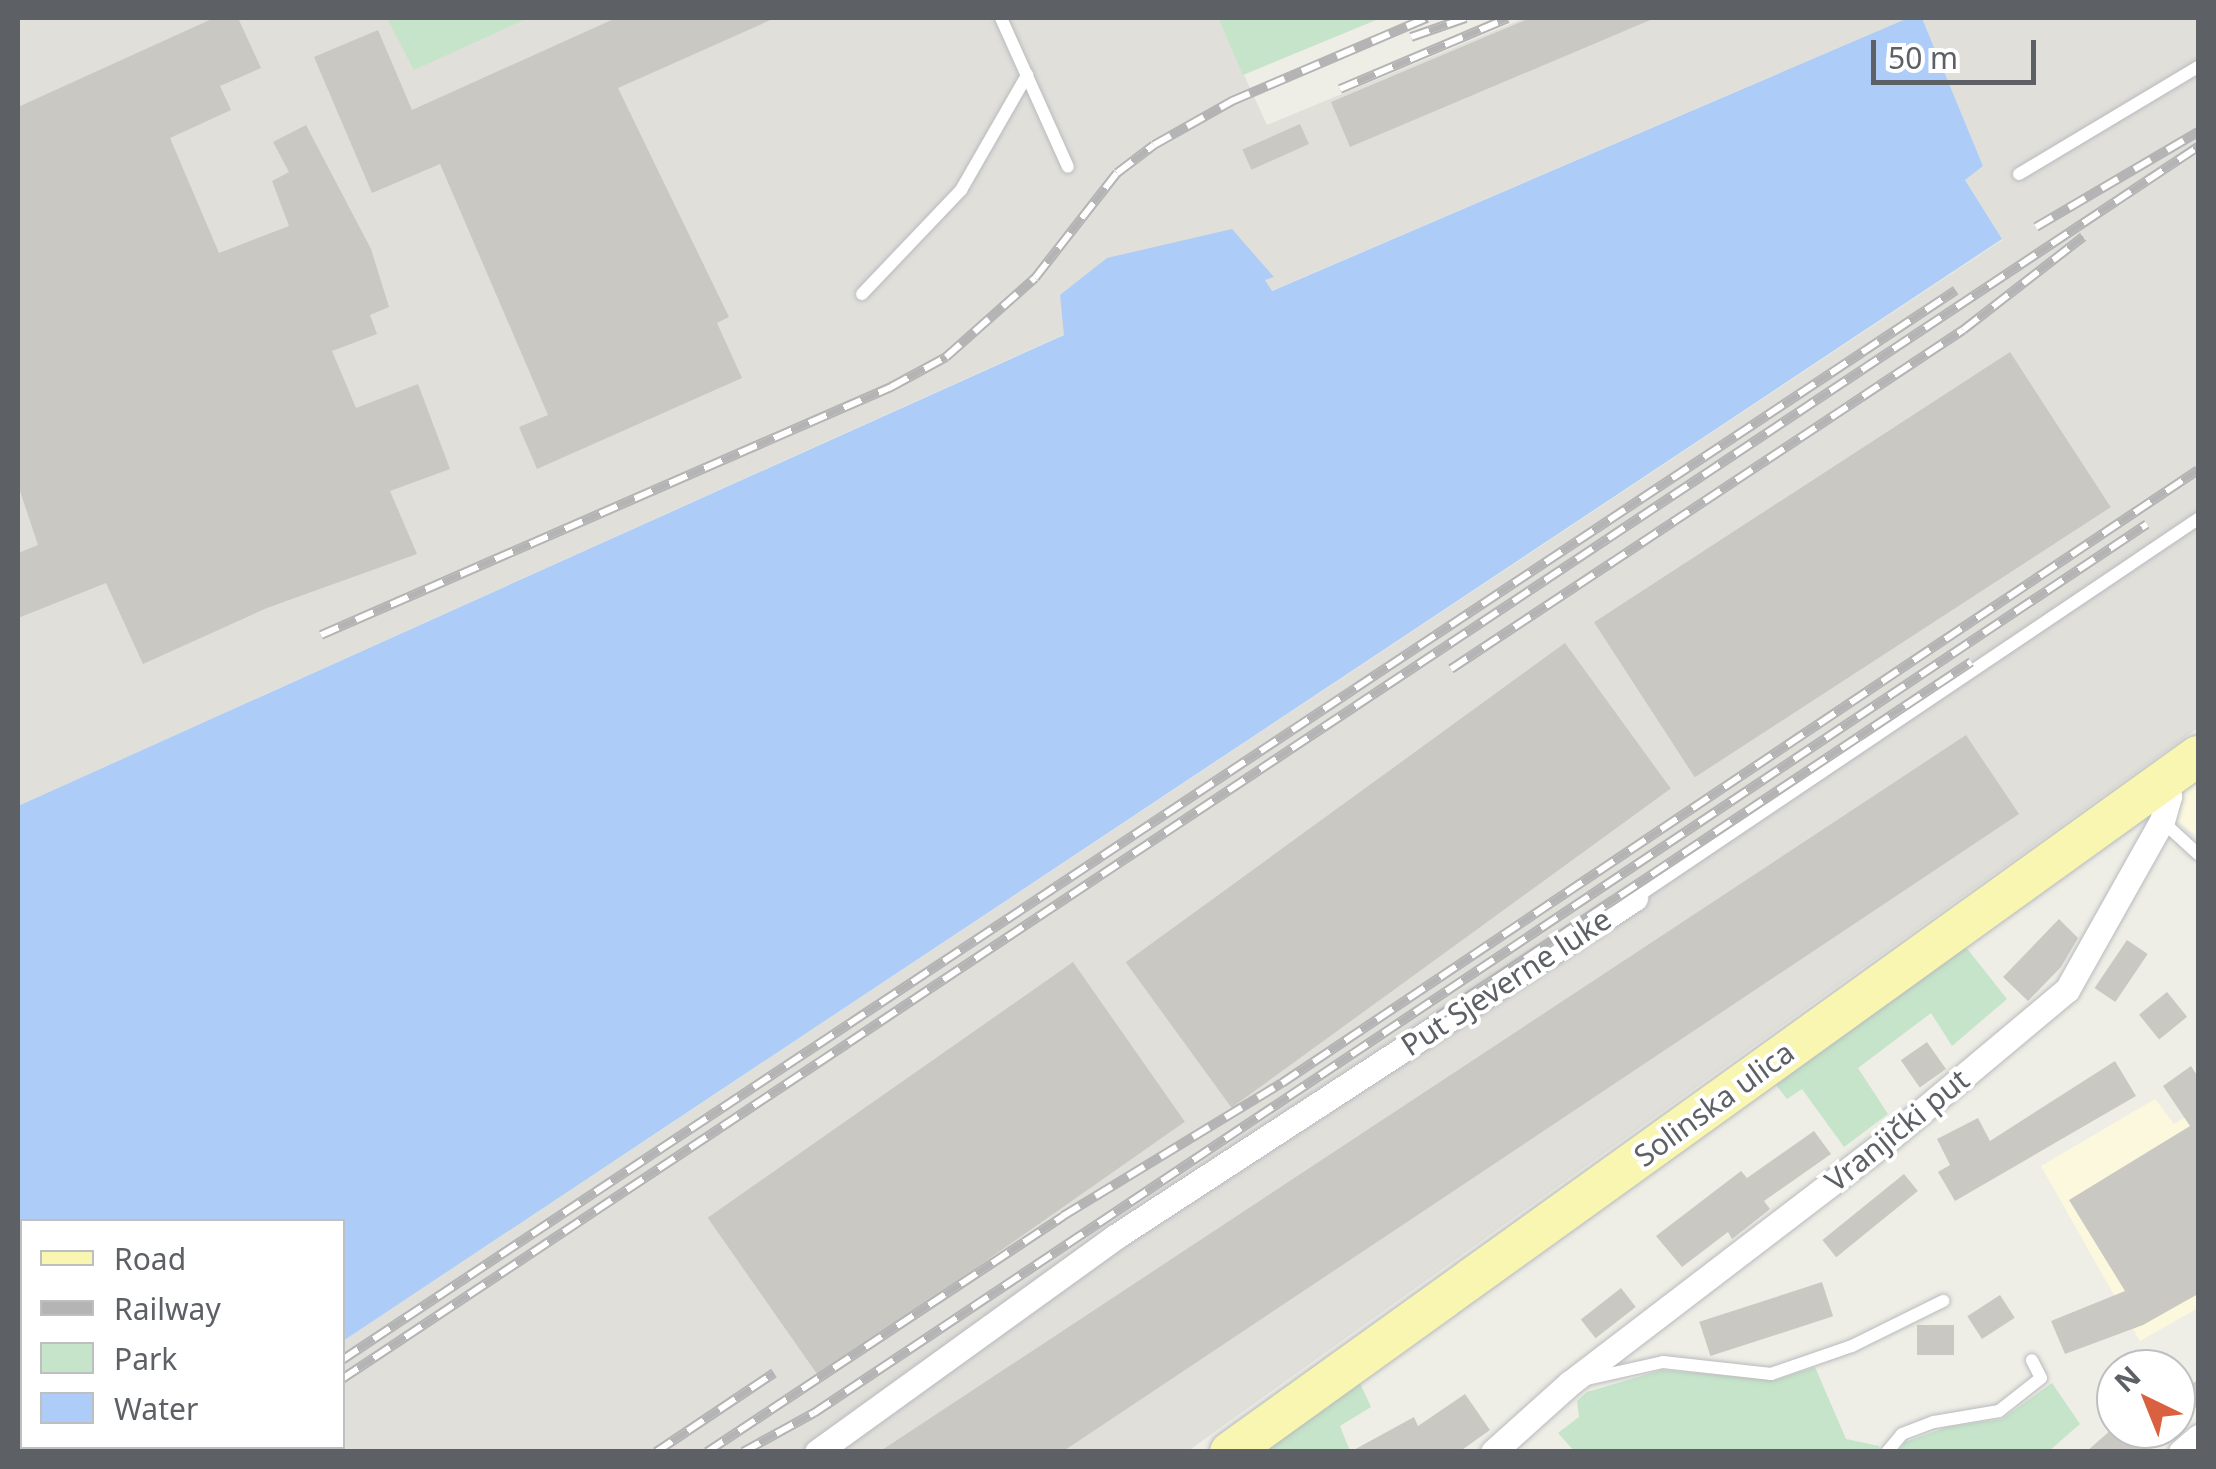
<!DOCTYPE html>
<html>
<head>
<meta charset="utf-8">
<style>
  body { margin:0 }
  #map { position:relative; width:2216px; height:1469px; overflow:hidden; background:#eeeee6; font-family:"Noto Sans",sans-serif }
  div>[style] { position:absolute }
  .commercial>* { inset:0; background:#fbf8de }
  .industrial>* { inset:0; background:#e0dfda }
  .green>* { inset:0; background:#c5e4c9 }
  .water>* { inset:0; background:#adcdf8 }
  .building>* { inset:0; background:#cac8c2; transform-origin:0 0 }
  .roads { filter:drop-shadow(0 0 2px #b8babe) drop-shadow(0 0 2px #b8babe) }
  .service>* { height:12px; margin:-6px; padding:0 6px; transform-origin:6px; border-radius:6px; background:#fff }
  .minor>* { height:25px; margin:-12.5px; padding:0 12.5px; transform-origin:12.5px; border-radius:12.5px; background:#fff }
  .primary>* { height:40px; margin:-20px; padding:0 20px; transform-origin:20px; border-radius:20px; background:#f8f6b1 }
  .rail>* { height:10px; margin-top:-5px; transform-origin:0; background:repeating-linear-gradient(90deg,#fff 0 19px,#b4b4b5 0 38px); box-sizing:border-box; border-block:2px solid #b4b4b5 }
  span { translate:-50% -50%; white-space:nowrap; text-align:center; line-height:1.15; -webkit-text-stroke:8px #fff; paint-order:stroke }
  .street-label { font-size:30px; color:#5d6065 }
  .frame { position:absolute; inset:0; border:20px solid #5d6065; pointer-events:none }
  .legend { position:absolute; left:20px; top:1219px; width:325px; height:230px; box-sizing:border-box; background:#fff; border:2px solid #bebfc1; margin:0; padding:12px 18px; list-style:none; font-size:30px; color:#5d6065 }
  .legend li { display:flex; align-items:center; gap:20px; height:50px }
  .legend b { width:50px; border:2px solid #bebfc1 }
  .north { position:absolute; left:2096px; top:1349px; width:100px; height:100px; box-sizing:border-box; background:#fff; border:2px solid #bebfc1; border-radius:50%; rotate:317deg; font-size:28px; font-weight:700; line-height:40px; text-align:center; color:#5d6065 }
  .north::after { content:''; display:block; margin:auto; width:35px; height:45px; background:#da6140; clip-path:polygon(50% 0,100% 100%,50% 72%,0 100%) }
  .scale { position:absolute; left:1871px; top:40px; width:165px; height:45px; box-sizing:border-box; border:5px solid #5d6065; border-top:0; padding-left:12px; font-size:30px; line-height:35px; white-space:nowrap; color:#5d6065; -webkit-text-stroke:8px #fff; paint-order:stroke }
</style>
</head>
<body>
<div id="map">
  <div class="commercial">
    <i style="clip-path:polygon(2198px 774px,2198px 837px,2155px 803px)"></i>
    <i style="clip-path:polygon(2155px 1099px,2174px 1124px,2198px 1109px,2198px 1308px,2140px 1341px,2041px 1166px)"></i>
  </div>
  <div class="industrial">
    <i style="clip-path:polygon(18px 18px,1218px 18px,1267px 125px,1525px 18px,1908px 18px,1271px 291px,1265px 280px,1273px 277px,1060px 295px,1065px 334px,18px 806px)"></i>
    <i style="clip-path:polygon(1922px 18px,2198px 18px,2198px 728px,1188px 1451px,179px 1452px,342px 1446px,343px 1341px,2002px 240px,1965px 180px,1983px 166px)"></i>
  </div>
  <div class="green">
    <i style="clip-path:polygon(387px 18px,528px 18px,414px 70px)"></i>
    <i style="clip-path:polygon(1218px 18px,1381px 18px,1243px 75px)"></i>
    <i style="clip-path:polygon(1965px 946px,2007px 999px,1952px 1046px,1931px 1013px,1858px 1068px,1888px 1114px,1844px 1147px,1802px 1089px,1787px 1099px,1776px 1085px)"></i>
    <i style="clip-path:polygon(1815px 1367px,1846px 1439px,1879px 1446px,1878px 1452px,1575px 1452px,1558px 1433px,1579px 1417px,1577px 1401px,1587px 1392px,1662px 1370px,1776px 1380px)"></i>
    <i style="clip-path:polygon(1360px 1383px,1371px 1407px,1340px 1426px,1350px 1451px,1264px 1452px)"></i>
    <i style="clip-path:polygon(2052px 1383px,2080px 1424px,2049px 1451px,1899px 1451px,1905px 1442px,1947px 1427px,2002px 1419px)"></i>
  </div>
  <div class="water">
    <i style="clip-path:polygon(1908px 18px,1922px 18px,1983px 166px,1965px 180px,2002px 239px,343px 1341px,342px 1222px,22px 1222px,22px 1446px,186px 1447px,18px 1451px,18px 806px,1064px 335px,1060px 295px,1107px 258px,1232px 229px,1274px 277px,1265px 280px,1272px 291px)"></i>
  </div>
  <div class="building">
    <i style="clip-path:polygon(214px 18px,238px 18px,261px 68px,220px 86px,231px 110px,170px 138px,219px 253px,289px 226px,272px 181px,289px 172px,273px 142px,306px 125px,371px 249px,389px 307px,370px 315px,377px 334px,332px 351px,356px 408px,418px 384px,450px 469px,390px 491px,417px 554px,267px 608px,143px 664px,106px 583px,18px 618px,18px 553px,38px 545px,18px 485px,18px 107px)"></i>
    <i style="clip-path:polygon(616px 18px,775px 18px,618px 88px,729px 317px,717px 323px,742px 378px,537px 469px,519px 427px,548px 415px,440px 164px,372px 193px,314px 57px,378px 30px,412px 110px)"></i>
    <i style="clip-path:polygon(1530px 18px,1655px 18px,1350px 147px,1331px 102px)"></i>
    <i style="left:1300px;top:124px;width:22px;height:63px;rotate:66deg"></i>
    <i style="left:2010px;top:352px;width:185px;height:496px;rotate:57deg"></i>
    <i style="left:1565px;top:643px;width:180px;height:543px;rotate:54deg"></i>
    <i style="clip-path:polygon(1966px 735px,2019px 814px,1062px 1452px,879px 1452px)"></i>
    <i style="clip-path:polygon(2059px 919px,2078px 938px,2061px 967px,2028px 1001px,2003px 977px)"></i>
    <i style="left:2127px;top:940px;width:25px;height:58px;rotate:34deg"></i>
    <i style="left:1073px;top:962px;width:195px;height:446px;rotate:55deg"></i>
    <i style="left:2167px;top:992px;width:32px;height:36px;rotate:51deg"></i>
    <i style="left:1927px;top:1042px;width:33px;height:32px;rotate:55deg"></i>
    <i style="clip-path:polygon(2115px 1061px,2136px 1096px,1955px 1201px,1938px 1172px,1950px 1165px,1937px 1139px,1978px 1118px,1990px 1141px)"></i>
    <i style="clip-path:polygon(2191px 1066px,2198px 1077px,2198px 1294px,2143px 1325px,2065px 1354px,2051px 1321px,2125px 1291px,2069px 1200px,2190px 1126px,2163px 1086px)"></i>
    <i style="clip-path:polygon(1814px 1131px,1831px 1154px,1764px 1201px,1770px 1209px,1732px 1239px,1728px 1232px,1682px 1267px,1656px 1236px,1741px 1171px,1747px 1178px)"></i>
    <i style="left:1904px;top:1174px;width:22px;height:105px;rotate:51deg"></i>
    <i style="left:1822px;top:1282px;width:36px;height:129px;rotate:72deg"></i>
    <i style="left:1621px;top:1288px;width:24px;height:51px;rotate:52deg"></i>
    <i style="left:2000px;top:1295px;width:27px;height:39px;rotate:57deg"></i>
    <i style="left:1954px;top:1325px;width:30px;height:37px;rotate:90deg"></i>
    <i style="clip-path:polygon(2198px 1380px,2198px 1406px,2176px 1421px,2176px 1394px)"></i>
    <i style="clip-path:polygon(1465px 1394px,1490px 1430px,1459px 1452px,1350px 1452px,1414px 1417px,1418px 1426px)"></i>
    <i style="clip-path:polygon(2112px 1429px,2163px 1429px,2140px 1444px,2147px 1452px,2086px 1452px)"></i>
  </div>
  <div class="roads">
    <div class="service">
      <i style="left:1001px;top:18px;width:163px;rotate:65.8deg"></i>
      <i style="left:2019px;top:174px;width:209px;rotate:-30.9deg"></i>
      <i style="left:862px;top:294px;width:144px;rotate:-46.4deg"></i>
      <i style="left:961px;top:190px;width:133px;rotate:-60.1deg"></i>
      <i style="left:2162px;top:821px;width:49px;rotate:42.5deg"></i>
      <i style="left:1635px;top:898px;width:679px;rotate:-33.95deg"></i>
      <i style="left:1587px;top:1379px;width:78px;rotate:-12.6deg"></i>
      <i style="left:1663px;top:1362px;width:109px;rotate:6.3deg"></i>
      <i style="left:1771px;top:1374px;width:86px;rotate:-19.1deg"></i>
      <i style="left:1852px;top:1346px;width:102px;rotate:-26.3deg"></i>
      <i style="left:1887px;top:1452px;width:23px;rotate:-50deg"></i>
      <i style="left:1902px;top:1434px;width:34px;rotate:-21deg"></i>
      <i style="left:1934px;top:1422px;width:66px;rotate:-9.6deg"></i>
      <i style="left:1999px;top:1411px;width:53px;rotate:-38.2deg"></i>
      <i style="left:2041px;top:1378px;width:20px;rotate:-117deg"></i>
    </div>
    <div class="minor">
      <i style="left:817px;top:1452px;width:367px;rotate:-35.8deg"></i>
      <i style="left:1115px;top:1237px;width:621px;rotate:-33.1deg"></i>
      <i style="left:1493px;top:1452px;width:103px;rotate:-41.9deg"></i>
      <i style="left:1570px;top:1383px;width:397px;rotate:-37.4deg"></i>
      <i style="left:1885px;top:1142px;width:237px;rotate:-39.9deg"></i>
      <i style="left:2067px;top:990px;width:194px;rotate:-60.7deg"></i>
      <i style="left:2162px;top:821px;width:26px;rotate:-74deg"></i>
      <i style="left:2169px;top:796px;width:17px;rotate:-118deg"></i>
      <i style="left:2181px;top:1452px;width:23px;rotate:-41deg"></i>
    </div>
    <div class="primary">
      <i style="left:1230px;top:1452px;width:1192px;rotate:-35.72deg"></i>
    </div>
  </div>
  <div class="rail">
    <i style="left:1411px;top:37px;width:58px;rotate:-19.1deg"></i>
    <i style="left:1340px;top:89px;width:182px;rotate:-22.9deg"></i>
    <i style="left:2036px;top:227px;width:188px;rotate:-30.4deg"></i>
    <i style="left:321px;top:635px;width:622px;rotate:-23.51deg"></i>
    <i style="left:891px;top:387px;width:63px;rotate:-28.6deg"></i>
    <i style="left:946px;top:357px;width:119px;rotate:-41.6deg"></i>
    <i style="left:1035px;top:278px;width:133px;rotate:-52deg"></i>
    <i style="left:1117px;top:173px;width:46px;rotate:-37.1deg"></i>
    <i style="left:1154px;top:145px;width:90px;rotate:-29.4deg"></i>
    <i style="left:1232px;top:101px;width:212px;rotate:-23.1deg"></i>
    <i style="left:1451px;top:669px;width:614px;rotate:-33.51deg"></i>
    <i style="left:1963px;top:330px;width:152px;rotate:-37.8deg"></i>
    <i style="left:1430px;top:1022px;width:650px;rotate:-33.64deg"></i>
    <i style="left:342px;top:1360px;width:1936px;rotate:-33.54deg"></i>
    <i style="left:342px;top:1379px;width:2228px;rotate:-33.58deg"></i>
    <i style="left:206px;top:1452px;width:9px;rotate:-41deg"></i>
    <i style="left:234px;top:1452px;width:9px;rotate:-41deg"></i>
    <i style="left:656px;top:1452px;width:142px;rotate:-33.8deg"></i>
    <i style="left:707px;top:1452px;width:427px;rotate:-33.5deg"></i>
    <i style="left:1063px;top:1216px;width:256px;rotate:-31.3deg"></i>
    <i style="left:1282px;top:1083px;width:1102px;rotate:-33.79deg"></i>
    <i style="left:743px;top:1452px;width:81px;rotate:-28.8deg"></i>
    <i style="left:814px;top:1413px;width:1602px;rotate:-33.7deg"></i>
  </div>
  <div class="street-label">
    <span style="left:1506px;top:982px;rotate:-33deg">Put Sjeverne luke</span>
    <span style="left:1714px;top:1104px;rotate:-36deg">Solinska ulica</span>
    <span style="left:1897px;top:1130px;rotate:-39deg">Vranjički put</span>
  </div>
  <div class="frame"></div>
  <ul class="legend">
  <li><b style="height:12px;background:#f8f6b1"></b>Road</li>
  <li><b style="height:12px;background:#b4b4b5"></b>Railway</li>
  <li><b style="height:28px;background:#c5e4c9"></b>Park</li>
  <li><b style="height:28px;background:#adcdf8"></b>Water</li>
  </ul>
  <div class="north">N</div>
  <div class="scale">50 m</div>
</div>
</body>
</html>
